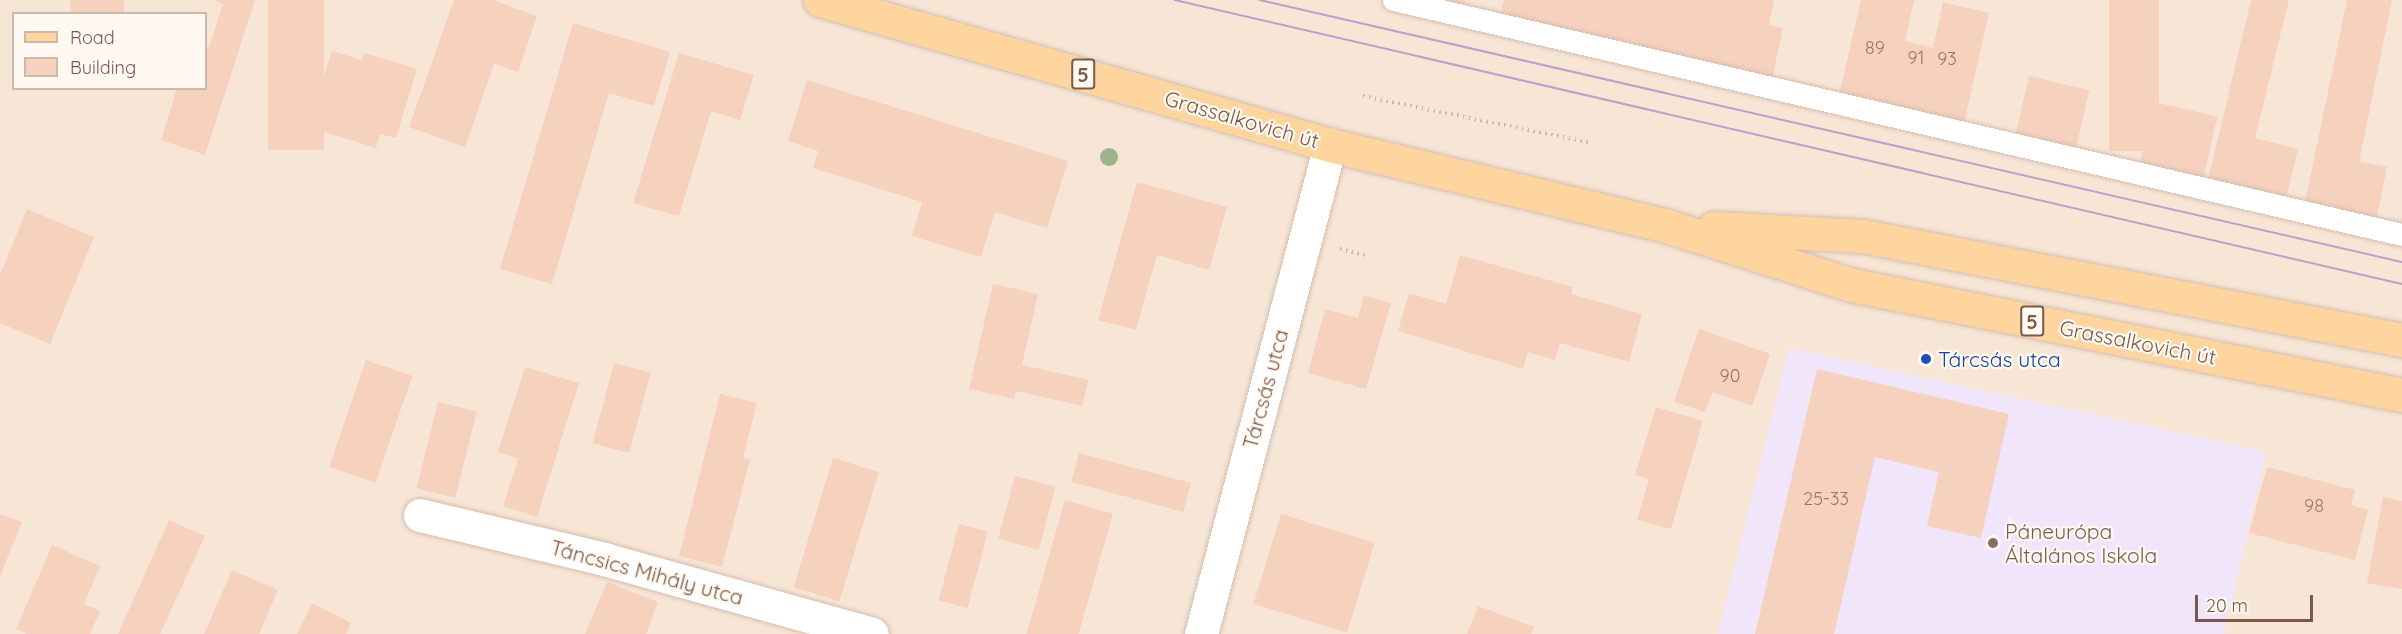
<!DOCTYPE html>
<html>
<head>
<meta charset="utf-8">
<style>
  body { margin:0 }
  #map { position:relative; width:2402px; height:634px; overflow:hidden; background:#fef4e9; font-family:Quicksand,sans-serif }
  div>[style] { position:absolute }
  .residential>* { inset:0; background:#f7e6d6 }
  .education>* { inset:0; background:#f1e5fb }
  .building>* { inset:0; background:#f6d1be; transform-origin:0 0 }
  .path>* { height:4px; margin-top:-2px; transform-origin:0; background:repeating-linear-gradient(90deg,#dcb3a0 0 1.5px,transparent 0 6px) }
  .roads { filter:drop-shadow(0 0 2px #d5bdaf) drop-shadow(0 0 2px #d5bdaf) }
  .service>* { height:22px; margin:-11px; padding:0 11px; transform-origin:11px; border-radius:11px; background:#fff }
  .minor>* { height:33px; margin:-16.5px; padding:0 16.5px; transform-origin:16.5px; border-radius:16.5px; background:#fff }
  .primary>* { height:33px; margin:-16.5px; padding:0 16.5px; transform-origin:16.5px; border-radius:16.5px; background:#ffd59f }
  .tram>* { height:1.5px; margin:-0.75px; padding:0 0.75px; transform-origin:0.75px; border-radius:0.75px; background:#b6a4cb }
  .trees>* { width:18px; height:18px; margin:-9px; border-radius:50%; background:#a0b28a }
  .dots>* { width:16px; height:16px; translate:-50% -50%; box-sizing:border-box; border:3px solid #fff9f1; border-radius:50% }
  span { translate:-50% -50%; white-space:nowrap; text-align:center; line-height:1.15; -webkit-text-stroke:4.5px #fff9f1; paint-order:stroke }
  .number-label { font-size:18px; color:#9a7666 }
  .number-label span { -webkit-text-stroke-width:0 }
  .shield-label span { padding:2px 4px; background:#fff9f1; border:2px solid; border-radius:4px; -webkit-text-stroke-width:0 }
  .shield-label { font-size:20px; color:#7c5849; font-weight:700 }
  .street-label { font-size:21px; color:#7c5849 }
  .transit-label { font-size:21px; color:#164399 }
  .left { translate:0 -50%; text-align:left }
  .education-label { font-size:21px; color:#785e54 }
  .legend { position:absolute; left:12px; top:12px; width:195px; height:78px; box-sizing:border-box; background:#fff9f1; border:2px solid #cbb9ae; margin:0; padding:8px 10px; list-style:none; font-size:18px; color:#7c5849 }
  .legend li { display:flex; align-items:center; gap:12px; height:30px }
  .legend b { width:30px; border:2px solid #cbb9ae }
  .scale { position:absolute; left:2195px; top:595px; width:118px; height:27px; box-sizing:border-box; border:3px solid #7c5849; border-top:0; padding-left:8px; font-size:18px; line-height:21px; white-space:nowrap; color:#7c5849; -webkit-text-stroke:4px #fff9f1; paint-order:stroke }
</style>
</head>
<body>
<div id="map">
  <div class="residential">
    <i style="clip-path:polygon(evenodd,0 0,2402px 0,2402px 634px,0 634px,0 0,14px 14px,206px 14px,206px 88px,14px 88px,14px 14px)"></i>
  </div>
  <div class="education">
    <i style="clip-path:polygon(1789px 348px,2266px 452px,2224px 634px,1718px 634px)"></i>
  </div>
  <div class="building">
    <i style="left:70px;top:0;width:54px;height:15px"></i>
    <i style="clip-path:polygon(213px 0,255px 0,205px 155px,161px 140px,177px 88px,206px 88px,206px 45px,209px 47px,223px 4px)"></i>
    <i style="left:268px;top:0;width:56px;height:150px"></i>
    <i style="clip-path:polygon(454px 0,493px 0,537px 16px,518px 72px,494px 64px,465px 147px,409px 127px)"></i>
    <i style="clip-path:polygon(1431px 0,1465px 0,1463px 7px)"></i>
    <i style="clip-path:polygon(1504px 0,1774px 0,1769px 25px,1783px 28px,1772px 79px,1499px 20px)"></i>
    <i style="clip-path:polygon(1861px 0,1914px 0,1905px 41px,1933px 48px,1943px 2px,1989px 13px,1964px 123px,1839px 95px)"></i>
    <i style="left:2109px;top:0;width:50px;height:151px"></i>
    <i style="clip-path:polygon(2251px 0,2289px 0,2255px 138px,2298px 149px,2286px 199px,2208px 180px)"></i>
    <i style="clip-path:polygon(2347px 0,2392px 0,2359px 162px,2387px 167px,2376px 221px,2304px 207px)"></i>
    <i style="clip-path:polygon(573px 23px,670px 52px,654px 106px,609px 93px,552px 284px,500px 269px)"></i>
    <i style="clip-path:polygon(332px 51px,362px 60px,364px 53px,417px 69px,396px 138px,380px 134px,376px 148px,308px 127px)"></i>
    <i style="clip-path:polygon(679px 53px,754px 75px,740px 120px,711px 111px,679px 216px,633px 203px)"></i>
    <i style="left:2029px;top:76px;width:62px;height:62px;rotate:13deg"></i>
    <i style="clip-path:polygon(807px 80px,1068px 161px,1047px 228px,995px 212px,981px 257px,912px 236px,922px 202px,813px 168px,818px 151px,788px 141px)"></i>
    <i style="left:2154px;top:102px;width:65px;height:65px;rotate:13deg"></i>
    <i style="clip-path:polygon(1137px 182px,1227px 207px,1209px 270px,1157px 255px,1136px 330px,1098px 320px)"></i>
    <i style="clip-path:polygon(27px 209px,94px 237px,50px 344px,0 323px,0 275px)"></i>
    <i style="clip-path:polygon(1460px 255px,1573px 287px,1571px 294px,1642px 314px,1629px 362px,1560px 343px,1555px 360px,1528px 352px,1523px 369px,1398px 331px,1409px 293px,1446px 304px)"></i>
    <i style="clip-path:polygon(993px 284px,1038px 294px,1022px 365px,1089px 380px,1082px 406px,1016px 391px,1014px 399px,969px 389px)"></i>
    <i style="clip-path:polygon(1364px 295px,1391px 303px,1366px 389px,1308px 373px,1325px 309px,1358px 318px)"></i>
    <i style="clip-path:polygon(1699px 329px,1770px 354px,1752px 406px,1713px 392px,1705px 412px,1674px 402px)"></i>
    <i style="left:366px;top:360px;width:49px;height:113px;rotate:19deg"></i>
    <i style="left:614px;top:363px;width:38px;height:83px;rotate:15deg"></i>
    <i style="clip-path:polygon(525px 367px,579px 383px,537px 517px,503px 506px,518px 459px,498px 452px)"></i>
    <i style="clip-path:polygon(1817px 369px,2009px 414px,1981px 538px,1927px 526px,1939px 472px,1875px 457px,1834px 634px,1755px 634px)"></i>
    <i style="clip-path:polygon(720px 394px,757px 403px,743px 458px,750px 459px,722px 567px,679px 556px)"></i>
    <i style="left:438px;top:402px;width:40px;height:89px;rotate:14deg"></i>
    <i style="clip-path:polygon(1656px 407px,1703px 421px,1671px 529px,1637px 520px,1649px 479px,1635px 475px)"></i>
    <i style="left:1079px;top:453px;width:116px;height:30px;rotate:15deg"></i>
    <i style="left:833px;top:458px;width:48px;height:135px;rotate:17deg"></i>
    <i style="clip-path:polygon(2267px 467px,2355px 490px,2351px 505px,2368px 510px,2355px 560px,2249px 533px)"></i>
    <i style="left:1015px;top:476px;width:42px;height:65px;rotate:15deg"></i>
    <i style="clip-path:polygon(2383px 497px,2402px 501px,2402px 589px,2367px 583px)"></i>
    <i style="left:1065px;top:500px;width:50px;height:140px;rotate:16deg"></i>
    <i style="clip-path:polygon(0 514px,22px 522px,0 576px)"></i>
    <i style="left:1281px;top:514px;width:98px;height:94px;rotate:17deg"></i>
    <i style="clip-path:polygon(169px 520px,205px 536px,160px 634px,118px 634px)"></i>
    <i style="left:959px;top:524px;width:30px;height:79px;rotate:15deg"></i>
    <i style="clip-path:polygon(52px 545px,100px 566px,84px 604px,100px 611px,90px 634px,27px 634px,16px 629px)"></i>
    <i style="clip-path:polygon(232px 570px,278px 590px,259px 634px,204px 634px)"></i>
    <i style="clip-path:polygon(607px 582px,658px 602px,646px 634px,585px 634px)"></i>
    <i style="clip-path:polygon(312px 603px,351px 623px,346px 634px,297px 634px)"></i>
    <i style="clip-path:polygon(1478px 606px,1534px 627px,1531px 634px,1467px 634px)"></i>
  </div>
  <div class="path">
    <i style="left:1363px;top:96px;width:234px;rotate:11.6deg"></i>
    <i style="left:1340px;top:249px;width:29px;rotate:14deg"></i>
  </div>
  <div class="roads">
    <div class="service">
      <i style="left:1394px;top:0;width:1035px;rotate:13.12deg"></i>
    </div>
    <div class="minor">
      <i style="left:420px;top:515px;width:189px;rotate:13.4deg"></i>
      <i style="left:604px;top:559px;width:278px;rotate:15.6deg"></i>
      <i style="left:1201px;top:634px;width:506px;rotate:-75.22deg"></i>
    </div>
    <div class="primary">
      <i style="left:820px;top:0;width:530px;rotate:15.87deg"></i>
      <i style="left:1330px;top:145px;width:347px;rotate:13.5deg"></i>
      <i style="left:1667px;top:226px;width:194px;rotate:17.7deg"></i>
      <i style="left:1852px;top:285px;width:561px;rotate:11.31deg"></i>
      <i style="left:1714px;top:228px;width:149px;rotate:3.1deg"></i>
      <i style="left:1863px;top:236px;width:549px;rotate:10.92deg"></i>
    </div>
  </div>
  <div class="tram">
    <i style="left:1175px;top:0;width:1259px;rotate:13.03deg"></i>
    <i style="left:1260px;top:0;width:1172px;rotate:12.92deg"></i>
  </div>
  <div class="trees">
    <i style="left:1109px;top:157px"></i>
  </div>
  <div class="dots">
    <i style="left:1926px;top:359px;background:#1a4fb4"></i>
    <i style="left:1993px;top:543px;background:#8d6e63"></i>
  </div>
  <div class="number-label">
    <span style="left:1875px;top:48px">89</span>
    <span style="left:1916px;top:58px">91</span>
    <span style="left:1947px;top:59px">93</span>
    <span style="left:1730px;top:376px">90</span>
    <span style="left:1826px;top:499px">25-33</span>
    <span style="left:2314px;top:506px">98</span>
  </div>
  <div class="shield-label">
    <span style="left:1083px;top:74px">5</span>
    <span style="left:2032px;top:321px">5</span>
  </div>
  <div class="street-label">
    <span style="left:1242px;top:119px;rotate:16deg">Grassalkovich út</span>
    <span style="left:2138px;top:342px;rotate:11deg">Grassalkovich út</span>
    <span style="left:1265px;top:389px;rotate:-75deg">Tárcsás utca</span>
    <span style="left:647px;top:572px;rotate:15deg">Táncsics Mihály utca</span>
  </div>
  <div class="transit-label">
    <span class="left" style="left:1938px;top:359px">Tárcsás utca</span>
  </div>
  <div class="education-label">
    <span class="left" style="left:2005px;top:543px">Páneurópa<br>Általános Iskola</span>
  </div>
  <ul class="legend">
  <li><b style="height:8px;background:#ffd59f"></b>Road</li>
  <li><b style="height:16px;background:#f6d1be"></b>Building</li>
  </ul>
  <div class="scale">20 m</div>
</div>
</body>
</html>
